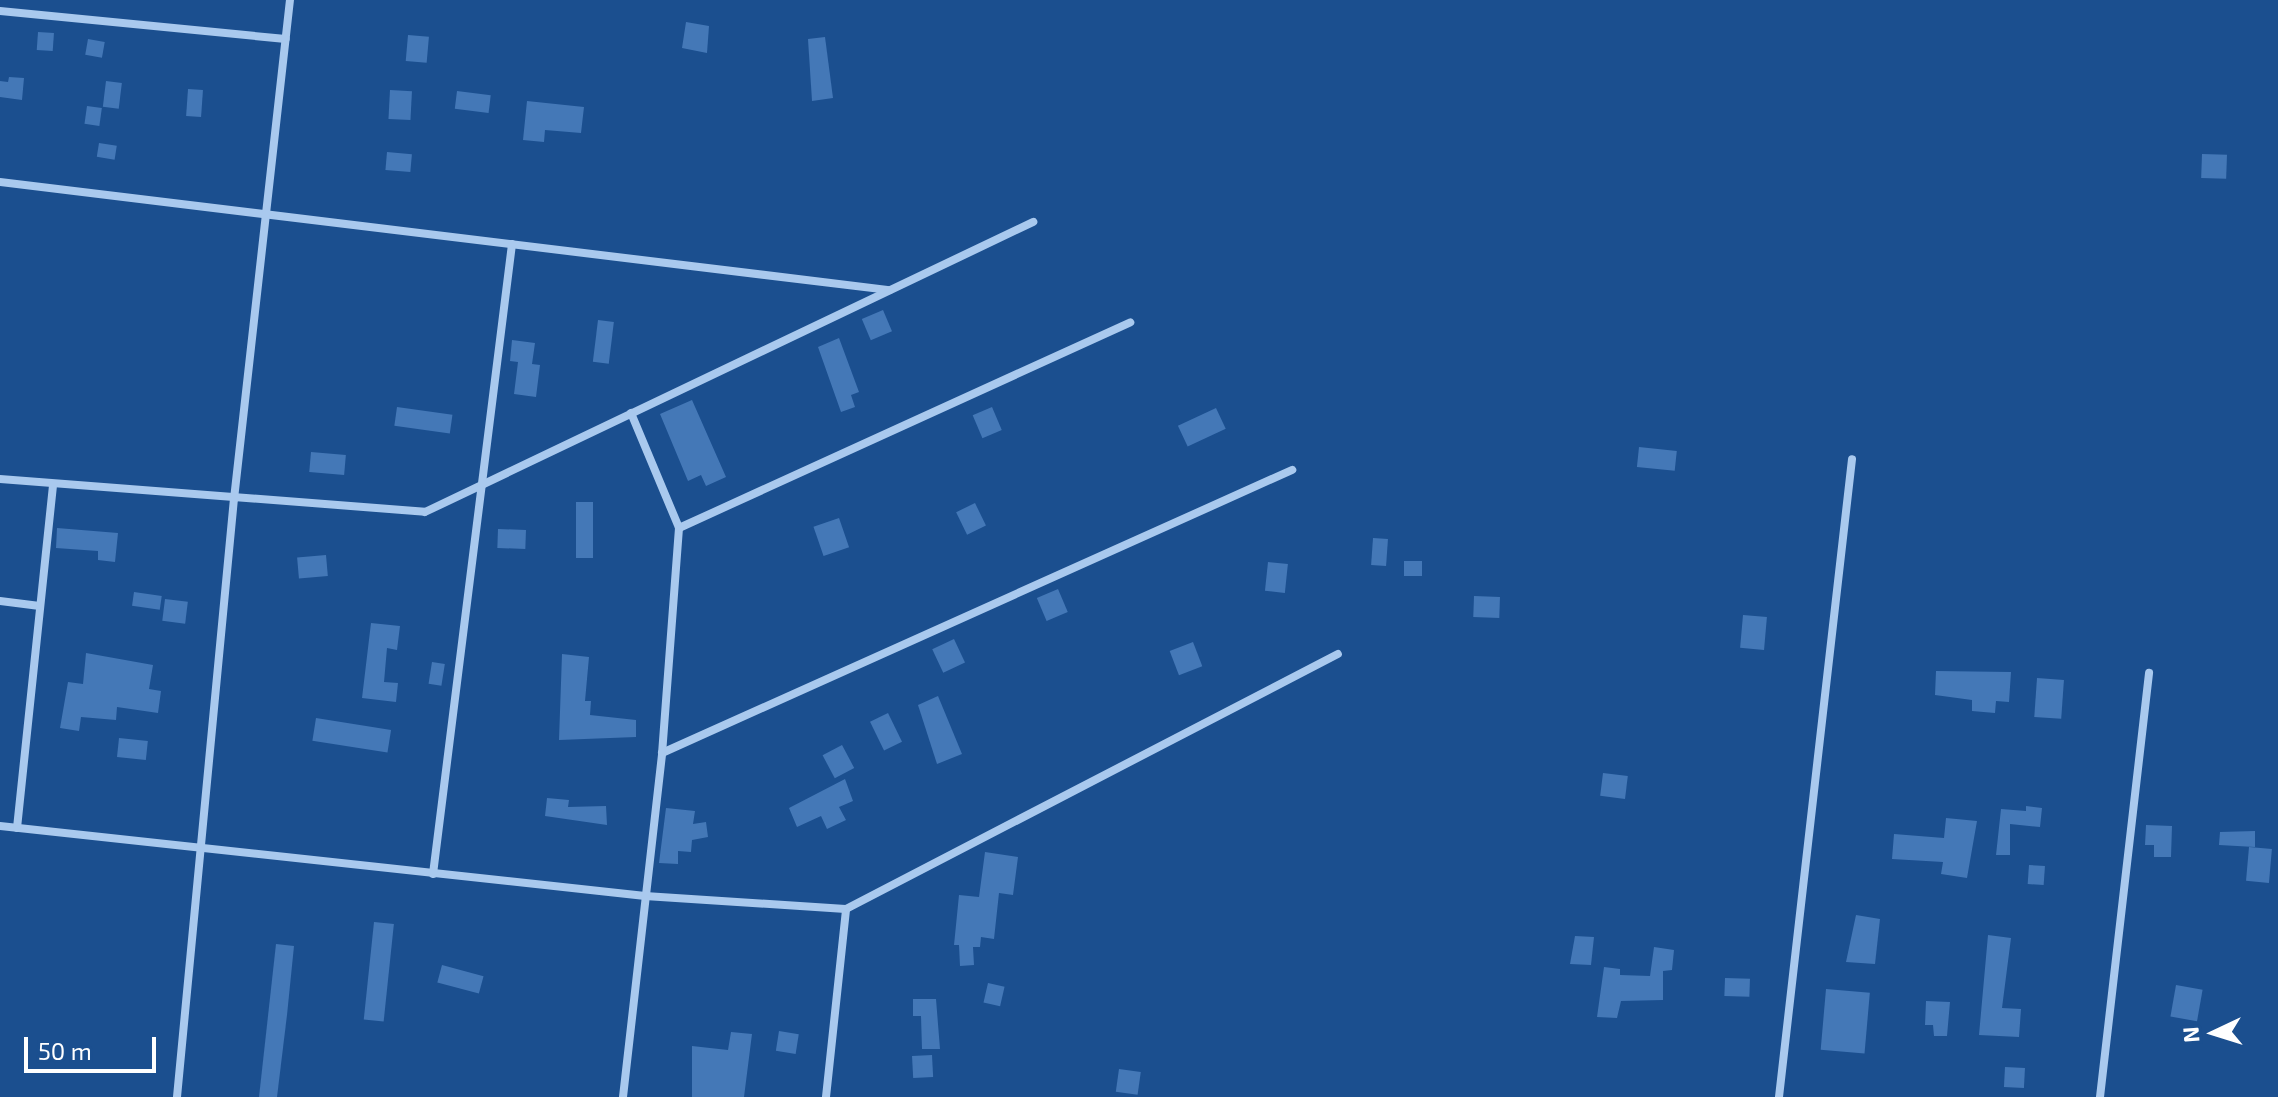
<!DOCTYPE html>
<html>
<head>
<meta charset="utf-8">
<style>
  body { margin:0 }
  #map { position:relative; width:2278px; height:1097px; overflow:hidden; background:#1b4f8f; font-family:"Exo 2",sans-serif }
  div>[style] { position:absolute }
  .building>* { inset:0; background:#4478b7; transform-origin:0 0 }
  .minor>* { height:8px; margin:-4px; padding:0 4px; transform-origin:4px; border-radius:4px; background:#a9c9ee }
  span { translate:-50% -50%; white-space:nowrap; text-align:center; line-height:1.15; -webkit-text-stroke:6px #1b4f8f; paint-order:stroke }
  .north { position:absolute; left:2174px; top:993px; width:80px; height:80px; -webkit-text-stroke:6px #1b4f8f; paint-order:stroke; rotate:266deg; font-size:22px; font-weight:700; line-height:32px; text-align:center; color:#fff }
  .north::after { content:''; display:block; margin:auto; width:28px; height:36px; background:#fff; clip-path:polygon(50% 0,100% 100%,50% 72%,0 100%) }
  .scale { position:absolute; left:24px; top:1037px; width:132px; height:36px; box-sizing:border-box; border:4px solid #fff; border-top:0; padding-left:10px; font-size:24px; line-height:28px; white-space:nowrap; color:#fff; -webkit-text-stroke:6px #1b4f8f; paint-order:stroke }
</style>
</head>
<body>
<div id="map">
  <div class="building">
    <i style="clip-path:polygon(686px 22px,709px 26px,707px 53px,682px 48px)"></i>
    <i style="left:38px;top:32px;width:16px;height:18px;rotate:4deg"></i>
    <i style="left:408px;top:35px;width:21px;height:26px;rotate:5deg"></i>
    <i style="clip-path:polygon(825px 37px,833px 98px,812px 101px,808px 39px)"></i>
    <i style="left:88px;top:39px;width:17px;height:16px;rotate:10deg"></i>
    <i style="clip-path:polygon(9px 77px,24px 78px,22px 100px,0 97px,0 81px,8px 82px)"></i>
    <i style="left:106px;top:81px;width:16px;height:26px;rotate:7deg"></i>
    <i style="left:188px;top:89px;width:15px;height:27px;rotate:4deg"></i>
    <i style="left:390px;top:90px;width:22px;height:29px;rotate:3deg"></i>
    <i style="left:457px;top:91px;width:34px;height:18px;rotate:7deg"></i>
    <i style="clip-path:polygon(527px 101px,584px 107px,581px 133px,545px 130px,544px 142px,523px 140px)"></i>
    <i style="left:87px;top:106px;width:15px;height:18px;rotate:8deg"></i>
    <i style="left:99px;top:143px;width:18px;height:14px;rotate:9deg"></i>
    <i style="left:387px;top:152px;width:25px;height:18px;rotate:5deg"></i>
    <i style="left:2202px;top:154px;width:25px;height:24px;rotate:2deg"></i>
    <i style="left:883px;top:310px;width:23px;height:23px;rotate:67deg"></i>
    <i style="left:598px;top:320px;width:16px;height:42px;rotate:7deg"></i>
    <i style="clip-path:polygon(839px 338px,859px 392px,851px 395px,855px 407px,841px 412px,818px 347px)"></i>
    <i style="clip-path:polygon(512px 340px,535px 343px,532px 364px,540px 365px,536px 397px,514px 394px,518px 362px,510px 361px)"></i>
    <i style="clip-path:polygon(692px 400px,726px 477px,706px 486px,701px 475px,688px 481px,660px 414px)"></i>
    <i style="left:397px;top:407px;width:56px;height:19px;rotate:8deg"></i>
    <i style="left:992px;top:407px;width:25px;height:21px;rotate:67deg"></i>
    <i style="left:1216px;top:408px;width:23px;height:42px;rotate:65deg"></i>
    <i style="left:1639px;top:447px;width:38px;height:20px;rotate:6deg"></i>
    <i style="left:311px;top:452px;width:35px;height:20px;rotate:5deg"></i>
    <i style="left:576px;top:502px;width:17px;height:56px"></i>
    <i style="left:975px;top:503px;width:25px;height:21px;rotate:64deg"></i>
    <i style="left:839px;top:518px;width:31px;height:27px;rotate:71deg"></i>
    <i style="clip-path:polygon(57px 528px,118px 533px,115px 562px,98px 560px,98px 551px,56px 548px)"></i>
    <i style="left:498px;top:529px;width:28px;height:19px;rotate:2deg"></i>
    <i style="left:1373px;top:538px;width:15px;height:27px;rotate:4deg"></i>
    <i style="left:326px;top:555px;width:21px;height:29px;rotate:85deg"></i>
    <i style="left:1404px;top:561px;width:18px;height:15px"></i>
    <i style="left:1268px;top:562px;width:20px;height:29px;rotate:6deg"></i>
    <i style="left:1058px;top:589px;width:25px;height:23px;rotate:67deg"></i>
    <i style="left:134px;top:592px;width:28px;height:14px;rotate:8deg"></i>
    <i style="left:1474px;top:596px;width:26px;height:21px;rotate:2deg"></i>
    <i style="left:165px;top:599px;width:23px;height:22px;rotate:7deg"></i>
    <i style="left:1743px;top:615px;width:24px;height:33px;rotate:5deg"></i>
    <i style="clip-path:polygon(371px 623px,400px 626px,397px 650px,387px 648px,384px 682px,398px 683px,396px 702px,362px 698px)"></i>
    <i style="left:954px;top:639px;width:26px;height:24px;rotate:65deg"></i>
    <i style="left:1193px;top:642px;width:26px;height:25px;rotate:69deg"></i>
    <i style="clip-path:polygon(86px 653px,153px 665px,149px 689px,161px 691px,158px 713px,117px 707px,116px 720px,81px 717px,79px 731px,60px 728px,68px 682px,83px 684px)"></i>
    <i style="clip-path:polygon(562px 654px,589px 657px,585px 701px,591px 701px,590px 715px,636px 720px,636px 737px,559px 740px)"></i>
    <i style="left:432px;top:662px;width:13px;height:22px;rotate:9deg"></i>
    <i style="clip-path:polygon(1936px 671px,2011px 672px,2009px 702px,1996px 701px,1995px 713px,1972px 711px,1972px 700px,1935px 695px)"></i>
    <i style="left:2037px;top:678px;width:27px;height:39px;rotate:4deg"></i>
    <i style="clip-path:polygon(938px 696px,962px 754px,937px 764px,918px 705px)"></i>
    <i style="left:888px;top:713px;width:32px;height:20px;rotate:64deg"></i>
    <i style="left:316px;top:718px;width:76px;height:23px;rotate:9deg"></i>
    <i style="left:119px;top:738px;width:29px;height:19px;rotate:6deg"></i>
    <i style="left:842px;top:745px;width:26px;height:22px;rotate:62deg"></i>
    <i style="left:1603px;top:773px;width:25px;height:23px;rotate:7deg"></i>
    <i style="clip-path:polygon(845px 779px,853px 801px,839px 807px,846px 820px,827px 829px,821px 816px,797px 827px,789px 808px)"></i>
    <i style="clip-path:polygon(547px 798px,569px 800px,568px 807px,606px 806px,607px 825px,545px 816px)"></i>
    <i style="clip-path:polygon(2026px 806px,2042px 808px,2040px 827px,2010px 824px,2010px 855px,1996px 855px,2001px 809px,2026px 811px)"></i>
    <i style="clip-path:polygon(666px 808px,695px 811px,693px 824px,706px 822px,708px 837px,692px 840px,691px 852px,678px 851px,678px 864px,659px 863px)"></i>
    <i style="clip-path:polygon(1946px 818px,1977px 821px,1967px 878px,1941px 874px,1943px 862px,1892px 859px,1894px 834px,1944px 838px)"></i>
    <i style="clip-path:polygon(2146px 825px,2172px 826px,2171px 857px,2154px 857px,2154px 845px,2145px 845px)"></i>
    <i style="clip-path:polygon(2255px 831px,2255px 847px,2219px 845px,2220px 832px)"></i>
    <i style="left:2249px;top:847px;width:23px;height:34px;rotate:5deg"></i>
    <i style="clip-path:polygon(985px 852px,1018px 857px,1013px 895px,999px 893px,994px 939px,981px 937px,980px 947px,973px 947px,974px 965px,960px 966px,959px 945px,954px 945px,959px 895px,979px 897px)"></i>
    <i style="left:2029px;top:865px;width:16px;height:19px;rotate:4deg"></i>
    <i style="clip-path:polygon(1856px 915px,1880px 919px,1875px 964px,1846px 962px)"></i>
    <i style="left:374px;top:922px;width:20px;height:98px;rotate:6deg"></i>
    <i style="clip-path:polygon(1988px 935px,2011px 938px,2002px 1008px,2021px 1009px,2019px 1037px,1979px 1035px)"></i>
    <i style="clip-path:polygon(1575px 936px,1594px 937px,1591px 965px,1570px 964px)"></i>
    <i style="clip-path:polygon(276px 944px,294px 946px,287px 1015px,277px 1097px,259px 1097px)"></i>
    <i style="clip-path:polygon(1654px 947px,1674px 950px,1672px 970px,1663px 971px,1663px 1000px,1621px 1001px,1617px 1018px,1597px 1017px,1604px 967px,1620px 969px,1620px 975px,1650px 976px)"></i>
    <i style="left:442px;top:965px;width:43px;height:18px;rotate:15deg"></i>
    <i style="left:1725px;top:978px;width:25px;height:18px;rotate:2deg"></i>
    <i style="left:988px;top:983px;width:17px;height:20px;rotate:13deg"></i>
    <i style="left:2176px;top:985px;width:27px;height:32px;rotate:10deg"></i>
    <i style="left:1826px;top:989px;width:44px;height:61px;rotate:5deg"></i>
    <i style="clip-path:polygon(913px 999px,936px 999px,940px 1049px,922px 1049px,921px 1016px,913px 1016px)"></i>
    <i style="clip-path:polygon(1926px 1001px,1950px 1002px,1947px 1036px,1934px 1036px,1933px 1025px,1925px 1025px)"></i>
    <i style="left:779px;top:1031px;width:20px;height:20px;rotate:9deg"></i>
    <i style="clip-path:polygon(731px 1032px,752px 1034px,744px 1097px,692px 1097px,692px 1046px,728px 1050px)"></i>
    <i style="left:932px;top:1055px;width:22px;height:20px;rotate:87deg"></i>
    <i style="left:2005px;top:1067px;width:20px;height:20px;rotate:3deg"></i>
    <i style="left:1119px;top:1069px;width:22px;height:23px;rotate:8deg"></i>
  </div>
  <div class="minor">
    <i style="left:0;top:11px;width:287px;rotate:5.6deg"></i>
    <i style="left:0;top:182px;width:896px;rotate:6.93deg"></i>
    <i style="left:631px;top:413px;width:125px;rotate:67.3deg"></i>
    <i style="left:679px;top:528px;width:226px;rotate:94.3deg"></i>
    <i style="left:0;top:479px;width:426px;rotate:4.4deg"></i>
    <i style="left:425px;top:512px;width:674px;rotate:-25.5deg"></i>
    <i style="left:679px;top:528px;width:496px;rotate:-24.5deg"></i>
    <i style="left:0;top:601px;width:40px;rotate:7.1deg"></i>
    <i style="left:0;top:826px;width:649px;rotate:6.19deg"></i>
    <i style="left:645px;top:896px;width:201px;rotate:3.7deg"></i>
    <i style="left:846px;top:909px;width:554px;rotate:-27.4deg"></i>
    <i style="left:17px;top:828px;width:346px;rotate:-84deg"></i>
    <i style="left:433px;top:874px;width:635px;rotate:-82.85deg"></i>
    <i style="left:177px;top:1097px;width:601px;rotate:-84.56deg"></i>
    <i style="left:234px;top:499px;width:502px;rotate:-83.6deg"></i>
    <i style="left:623px;top:1097px;width:346px;rotate:-83.5deg"></i>
    <i style="left:662px;top:753px;width:691px;rotate:-24.19deg"></i>
    <i style="left:826px;top:1097px;width:189px;rotate:-83.9deg"></i>
    <i style="left:1779px;top:1097px;width:642px;rotate:-83.47deg"></i>
    <i style="left:2100px;top:1097px;width:427px;rotate:-83.4deg"></i>
  </div>
  <div class="north">N</div>
  <div class="scale">50 m</div>
</div>
</body>
</html>
